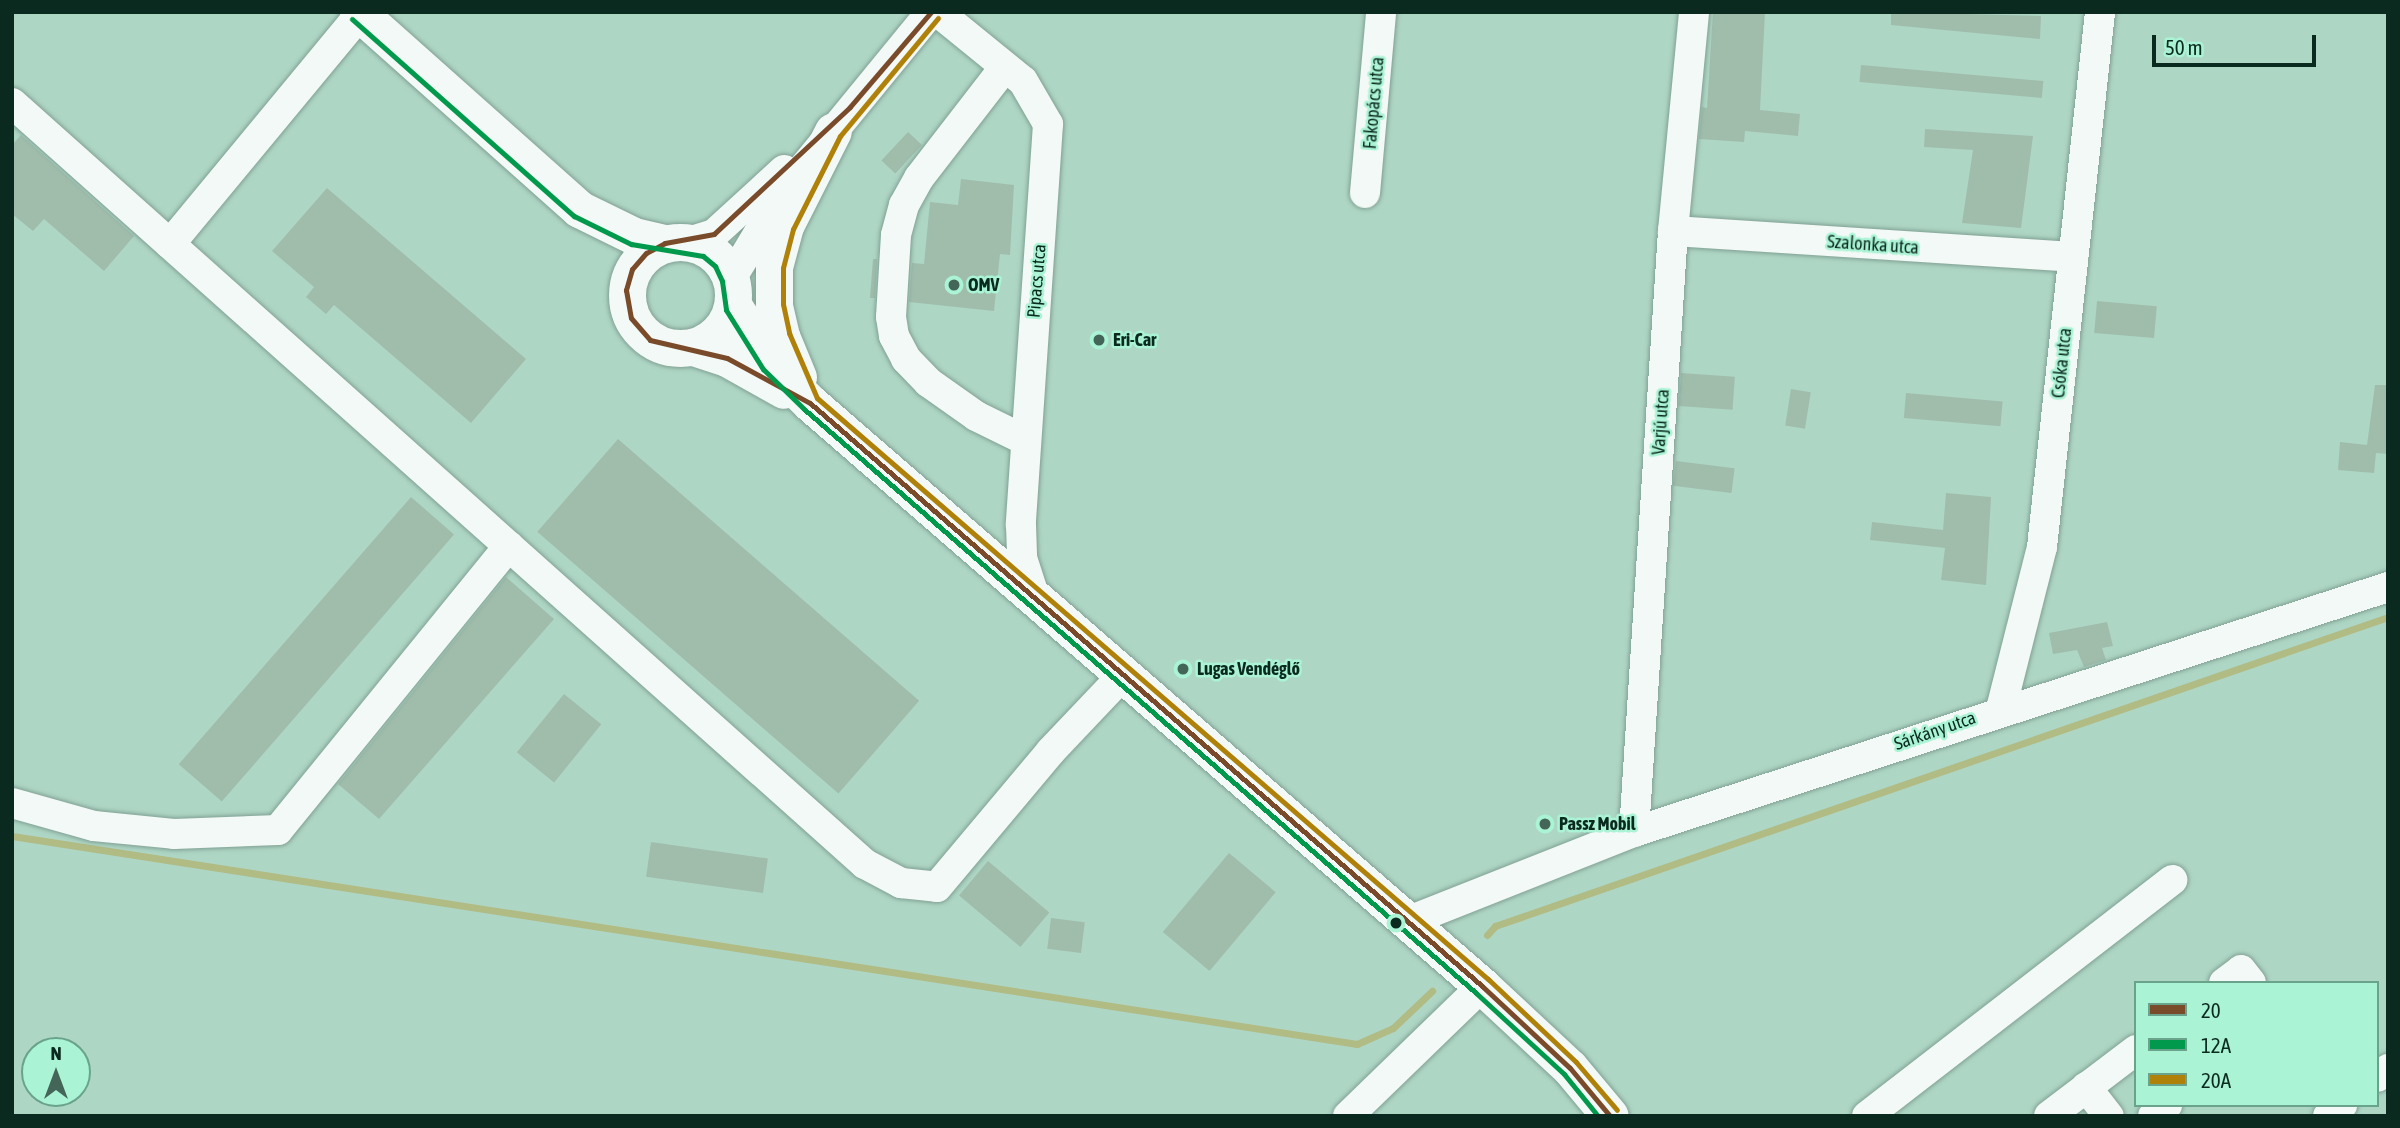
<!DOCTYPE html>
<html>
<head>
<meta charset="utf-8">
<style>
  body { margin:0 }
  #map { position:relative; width:2400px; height:1128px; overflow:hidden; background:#aed6c5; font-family:"Asap Condensed",sans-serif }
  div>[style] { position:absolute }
  .stream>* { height:7px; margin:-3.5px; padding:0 3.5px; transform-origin:3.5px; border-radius:3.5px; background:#b1bb84 }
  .building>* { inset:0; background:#a0bdac; transform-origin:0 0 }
  .roads { filter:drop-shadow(0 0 2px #81a194) drop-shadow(0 0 2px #81a194) }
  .minor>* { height:30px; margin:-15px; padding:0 15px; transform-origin:15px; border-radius:15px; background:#f3f9f6 }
  .major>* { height:37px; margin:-18.5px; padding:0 18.5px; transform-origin:18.5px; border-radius:18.5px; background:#f3f9f6 }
  .major>.ring { margin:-18.5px; padding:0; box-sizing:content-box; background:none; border:37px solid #f3f9f6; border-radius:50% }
  .bus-1>* { height:5px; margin:-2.5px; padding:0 2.5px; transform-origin:2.5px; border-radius:2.5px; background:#7a4b2a }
  .bus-2>* { height:5px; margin:-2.5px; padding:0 2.5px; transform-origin:2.5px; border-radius:2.5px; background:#019a4c }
  .bus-3>* { height:5px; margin:-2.5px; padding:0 2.5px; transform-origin:2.5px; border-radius:2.5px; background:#b08109 }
  .dots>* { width:19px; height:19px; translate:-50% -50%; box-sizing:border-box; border:4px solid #aaf3d5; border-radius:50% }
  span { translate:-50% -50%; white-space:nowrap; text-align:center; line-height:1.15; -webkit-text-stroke:5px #aaf3d5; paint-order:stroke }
  .street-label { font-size:18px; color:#0b2a1f }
  .poi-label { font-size:18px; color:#0b2a1f; font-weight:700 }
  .left { translate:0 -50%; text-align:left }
  .frame { position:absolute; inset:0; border:14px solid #0b2a1f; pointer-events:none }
  .legend { position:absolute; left:2134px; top:981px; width:245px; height:126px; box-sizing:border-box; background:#aaf3d5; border:2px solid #6aa38c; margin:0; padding:9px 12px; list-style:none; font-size:21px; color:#0b2a1f }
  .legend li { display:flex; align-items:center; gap:14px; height:35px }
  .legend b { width:35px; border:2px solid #6aa38c }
  .north { position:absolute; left:21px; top:1037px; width:70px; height:70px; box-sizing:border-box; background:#aaf3d5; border:2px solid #6aa38c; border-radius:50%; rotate:0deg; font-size:19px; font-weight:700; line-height:28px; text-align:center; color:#0b2a1f }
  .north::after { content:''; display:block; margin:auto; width:24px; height:32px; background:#446659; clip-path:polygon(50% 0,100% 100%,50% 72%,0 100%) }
  .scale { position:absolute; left:2152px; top:35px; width:164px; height:32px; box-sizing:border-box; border:4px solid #0b2a1f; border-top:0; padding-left:9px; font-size:21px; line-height:24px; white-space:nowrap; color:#0b2a1f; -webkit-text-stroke:5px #aaf3d5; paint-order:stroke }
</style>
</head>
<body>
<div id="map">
  <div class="stream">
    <i style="left:12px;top:836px;width:1361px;rotate:8.79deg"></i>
    <i style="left:1357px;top:1044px;width:39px;rotate:-24deg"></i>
    <i style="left:1393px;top:1028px;width:54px;rotate:-43.5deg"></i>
    <i style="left:1487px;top:935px;width:12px;rotate:-48deg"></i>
    <i style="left:1495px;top:926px;width:945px;rotate:-19.09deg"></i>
  </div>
  <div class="building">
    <i style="clip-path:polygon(1713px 12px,1765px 12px,1760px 110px,1800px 114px,1798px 136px,1745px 131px,1744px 142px,1699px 139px,1702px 107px,1707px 108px)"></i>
    <i style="clip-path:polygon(1891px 12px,2041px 16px,2040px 39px,1891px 25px)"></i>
    <i style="left:1861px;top:65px;width:183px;height:17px;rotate:5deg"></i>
    <i style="clip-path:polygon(1925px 129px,2033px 136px,2021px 228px,1962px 223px,1973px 150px,1924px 147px)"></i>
    <i style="left:908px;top:132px;width:19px;height:39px;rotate:43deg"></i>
    <i style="clip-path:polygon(21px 135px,134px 236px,104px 271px,44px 219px,33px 231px,12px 214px,12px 145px)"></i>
    <i style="clip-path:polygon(961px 179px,1014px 185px,1010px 255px,1000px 254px,994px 311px,909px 302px,912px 263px,924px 264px,930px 202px,958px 205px)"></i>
    <i style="clip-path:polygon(327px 188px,526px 359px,471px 423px,334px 305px,326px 314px,306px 297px,314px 287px,272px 251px)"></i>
    <i style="clip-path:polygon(873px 259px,877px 259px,875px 298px,870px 298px)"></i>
    <i style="left:2097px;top:301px;width:60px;height:32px;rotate:5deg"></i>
    <i style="left:1681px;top:373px;width:54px;height:33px;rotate:4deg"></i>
    <i style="clip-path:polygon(2375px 385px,2388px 385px,2388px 454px,2376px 453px,2374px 473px,2338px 470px,2340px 442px,2367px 445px)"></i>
    <i style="left:1791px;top:389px;width:20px;height:37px;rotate:9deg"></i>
    <i style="left:1906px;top:393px;width:97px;height:25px;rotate:5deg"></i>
    <i style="left:618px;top:439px;width:399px;height:123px;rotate:41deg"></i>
    <i style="left:1676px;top:461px;width:59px;height:25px;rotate:7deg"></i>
    <i style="clip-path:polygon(1946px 493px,1991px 497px,1986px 585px,1941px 580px,1945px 548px,1870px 540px,1872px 522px,1943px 530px)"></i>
    <i style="left:411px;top:497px;width:57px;height:354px;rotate:41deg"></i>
    <i style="clip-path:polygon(506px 577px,554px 619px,379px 819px,338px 784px)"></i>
    <i style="clip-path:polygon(2107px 622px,2113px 646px,2102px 648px,2106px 660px,2084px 667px,2077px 650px,2053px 654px,2049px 633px)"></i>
    <i style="left:564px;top:694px;width:48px;height:75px;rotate:39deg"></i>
    <i style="left:651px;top:842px;width:118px;height:35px;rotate:8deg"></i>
    <i style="left:1229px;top:853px;width:61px;height:103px;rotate:40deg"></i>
    <i style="left:988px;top:861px;width:80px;height:45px;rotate:40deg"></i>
    <i style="left:1051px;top:918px;width:34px;height:31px;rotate:7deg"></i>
  </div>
  <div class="roads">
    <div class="minor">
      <i style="left:938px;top:12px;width:109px;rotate:39.1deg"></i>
      <i style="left:1023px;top:81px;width:50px;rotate:59.8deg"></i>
      <i style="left:1048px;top:124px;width:402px;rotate:93.9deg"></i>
      <i style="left:1021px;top:525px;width:33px;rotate:88deg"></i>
      <i style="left:1022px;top:558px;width:38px;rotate:72deg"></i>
      <i style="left:1004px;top:68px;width:139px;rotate:127.7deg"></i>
      <i style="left:919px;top:178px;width:31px;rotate:119deg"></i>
      <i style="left:904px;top:205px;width:31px;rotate:105deg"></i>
      <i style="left:896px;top:235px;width:82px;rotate:93.5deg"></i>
      <i style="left:891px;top:317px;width:19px;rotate:81deg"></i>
      <i style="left:894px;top:336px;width:26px;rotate:62deg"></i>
      <i style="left:906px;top:359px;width:32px;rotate:46deg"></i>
      <i style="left:928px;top:382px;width:59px;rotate:35.3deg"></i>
      <i style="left:976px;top:416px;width:55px;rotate:26.1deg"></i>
      <i style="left:12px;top:103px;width:1143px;rotate:41.74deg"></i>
      <i style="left:865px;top:864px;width:41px;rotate:27.8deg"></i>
      <i style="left:901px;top:883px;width:36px;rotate:6deg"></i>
      <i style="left:937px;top:887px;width:177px;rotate:-50deg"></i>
      <i style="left:1051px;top:751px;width:108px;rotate:-46.5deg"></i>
      <i style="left:1365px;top:193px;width:182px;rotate:-84.9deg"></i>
      <i style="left:1673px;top:231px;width:401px;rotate:3.7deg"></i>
      <i style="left:688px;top:242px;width:27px;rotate:-17deg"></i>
      <i style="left:714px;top:234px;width:95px;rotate:-42.4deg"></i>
      <i style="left:170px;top:244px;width:301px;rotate:-50.4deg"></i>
      <i style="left:731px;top:279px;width:99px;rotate:-59deg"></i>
      <i style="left:782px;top:194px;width:235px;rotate:-50.7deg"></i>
      <i style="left:2001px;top:709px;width:167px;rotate:-75.8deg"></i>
      <i style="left:2042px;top:547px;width:538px;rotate:-83.81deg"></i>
      <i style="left:12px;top:803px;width:85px;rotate:15.7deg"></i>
      <i style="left:94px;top:826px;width:80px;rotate:5.7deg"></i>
      <i style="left:174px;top:834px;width:104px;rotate:-2.2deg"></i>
      <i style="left:278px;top:830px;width:366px;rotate:-50.9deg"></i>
      <i style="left:1634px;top:832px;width:602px;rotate:-86.29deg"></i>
      <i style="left:1673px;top:231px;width:220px;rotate:-84.5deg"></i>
      <i style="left:1409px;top:921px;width:242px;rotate:-21.6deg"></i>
      <i style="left:1634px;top:832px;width:793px;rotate:-18deg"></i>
      <i style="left:2224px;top:983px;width:21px;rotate:-37deg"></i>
      <i style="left:2241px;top:970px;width:16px;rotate:52deg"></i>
      <i style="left:2377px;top:1077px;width:14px;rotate:-36deg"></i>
      <i style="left:2086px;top:1087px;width:37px;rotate:52deg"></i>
      <i style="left:1348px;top:1116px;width:187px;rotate:-44.1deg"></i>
      <i style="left:1867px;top:1116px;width:386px;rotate:-37.7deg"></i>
      <i style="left:2049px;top:1116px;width:109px;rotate:-37.2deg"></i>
      <i style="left:2153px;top:1116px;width:18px;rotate:-38deg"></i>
      <i style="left:2328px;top:1116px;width:18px;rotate:-38deg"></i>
    </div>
    <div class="major">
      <i style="left:358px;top:12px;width:296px;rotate:41.7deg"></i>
      <i style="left:579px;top:209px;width:61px;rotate:26.1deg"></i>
      <i style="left:634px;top:236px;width:32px;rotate:13deg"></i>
      <i class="ring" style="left:627px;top:242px;width:69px;height:69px"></i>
      <i style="left:733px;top:305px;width:70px;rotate:57.9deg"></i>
      <i style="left:770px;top:364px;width:56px;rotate:44.3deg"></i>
      <i style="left:810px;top:403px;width:890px;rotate:40.94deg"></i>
      <i style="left:1482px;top:986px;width:120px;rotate:43deg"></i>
      <i style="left:1570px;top:1068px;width:62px;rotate:50.2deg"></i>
      <i style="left:693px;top:347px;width:36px;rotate:18deg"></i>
      <i style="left:727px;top:358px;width:65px;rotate:29.3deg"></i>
      <i style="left:798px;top:377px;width:44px;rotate:-112.5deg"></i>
      <i style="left:781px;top:336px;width:32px;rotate:-103deg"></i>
      <i style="left:774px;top:305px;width:38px;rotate:-90deg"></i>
      <i style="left:774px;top:267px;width:42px;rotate:-75deg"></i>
      <i style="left:785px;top:226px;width:106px;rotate:-63.2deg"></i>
    </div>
  </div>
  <div class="bus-1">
    <i style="left:931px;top:12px;width:125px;rotate:130.5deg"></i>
    <i style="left:850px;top:107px;width:186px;rotate:137deg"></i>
    <i style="left:714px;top:234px;width:50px;rotate:169.6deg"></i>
    <i style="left:665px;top:243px;width:21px;rotate:152deg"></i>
    <i style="left:646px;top:253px;width:21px;rotate:131deg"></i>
    <i style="left:632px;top:269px;width:22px;rotate:106deg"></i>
    <i style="left:626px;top:290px;width:28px;rotate:80deg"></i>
    <i style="left:631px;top:318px;width:29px;rotate:49deg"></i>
    <i style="left:650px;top:340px;width:79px;rotate:13.2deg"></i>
    <i style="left:727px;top:358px;width:94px;rotate:28.5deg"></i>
    <i style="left:810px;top:403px;width:890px;rotate:40.94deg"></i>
    <i style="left:1482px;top:986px;width:120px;rotate:43deg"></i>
    <i style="left:1570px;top:1068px;width:62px;rotate:50.2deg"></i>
  </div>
  <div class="bus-2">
    <i style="left:352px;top:19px;width:297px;rotate:41.6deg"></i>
    <i style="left:574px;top:216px;width:64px;rotate:26.2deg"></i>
    <i style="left:631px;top:244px;width:73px;rotate:9.5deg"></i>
    <i style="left:703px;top:256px;width:16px;rotate:40deg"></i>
    <i style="left:715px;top:266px;width:17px;rotate:65deg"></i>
    <i style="left:722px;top:281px;width:29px;rotate:82deg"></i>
    <i style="left:726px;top:310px;width:70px;rotate:57.9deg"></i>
    <i style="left:763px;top:369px;width:57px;rotate:44.3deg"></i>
    <i style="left:804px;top:409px;width:890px;rotate:40.99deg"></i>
    <i style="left:1476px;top:993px;width:120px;rotate:42.6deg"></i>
    <i style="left:1564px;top:1074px;width:54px;rotate:51deg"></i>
  </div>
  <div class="bus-3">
    <i style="left:938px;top:18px;width:153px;rotate:129.7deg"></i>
    <i style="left:840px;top:136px;width:104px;rotate:116.8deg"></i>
    <i style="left:793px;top:229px;width:40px;rotate:104.4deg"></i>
    <i style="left:783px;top:268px;width:36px;rotate:90deg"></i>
    <i style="left:783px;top:304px;width:30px;rotate:78deg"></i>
    <i style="left:789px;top:333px;width:71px;rotate:66.7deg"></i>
    <i style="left:817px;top:398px;width:888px;rotate:40.89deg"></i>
    <i style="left:1488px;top:979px;width:121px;rotate:43.3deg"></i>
    <i style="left:1576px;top:1062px;width:63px;rotate:49.5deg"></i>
  </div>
  <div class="dots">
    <i style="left:954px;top:285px;background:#446659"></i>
    <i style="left:1099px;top:340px;background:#446659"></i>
    <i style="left:1183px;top:669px;background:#446659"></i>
    <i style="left:1545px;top:824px;background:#446659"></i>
    <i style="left:1396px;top:923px;background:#0b2a1f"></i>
  </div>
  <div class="street-label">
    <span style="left:1374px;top:103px;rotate:-85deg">Fakopács utca</span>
    <span style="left:1873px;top:245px;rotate:4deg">Szalonka utca</span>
    <span style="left:1037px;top:281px;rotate:-85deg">Pipacs utca</span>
    <span style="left:2062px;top:363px;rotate:-84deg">Csóka utca</span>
    <span style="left:1661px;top:422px;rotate:-86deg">Varjú utca</span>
    <span style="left:1935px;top:731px;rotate:-19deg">Sárkány utca</span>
  </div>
  <div class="poi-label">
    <span class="left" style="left:968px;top:285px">OMV</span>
    <span class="left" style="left:1113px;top:340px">Eri-Car</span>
    <span class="left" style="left:1197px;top:669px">Lugas Vendéglő</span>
    <span class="left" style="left:1559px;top:824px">Passz Mobil</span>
  </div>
  <div class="frame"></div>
  <ul class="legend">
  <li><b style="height:9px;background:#7a4b2a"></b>20</li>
  <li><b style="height:9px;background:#019a4c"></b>12A</li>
  <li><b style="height:9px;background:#b08109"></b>20A</li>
  </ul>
  <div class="north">N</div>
  <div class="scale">50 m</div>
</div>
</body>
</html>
